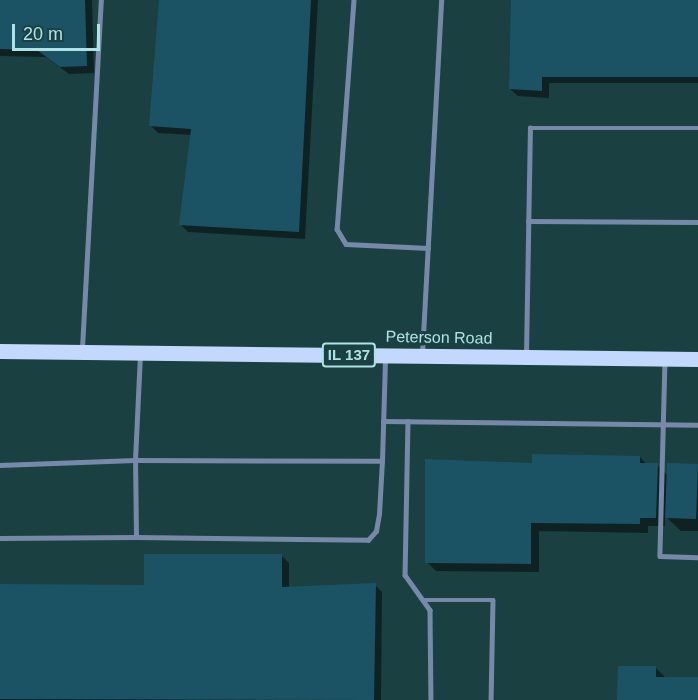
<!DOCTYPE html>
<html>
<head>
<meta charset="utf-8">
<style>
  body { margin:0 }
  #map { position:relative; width:698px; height:700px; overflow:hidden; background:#1b4042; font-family:Arial,sans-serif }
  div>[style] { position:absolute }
  .shadow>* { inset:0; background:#0007 }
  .building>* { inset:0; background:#1b5364; transform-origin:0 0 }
  .service>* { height:4.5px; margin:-2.25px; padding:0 2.25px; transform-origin:2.25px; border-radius:2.25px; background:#7789a8 }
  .primary>* { height:15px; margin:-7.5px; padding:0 7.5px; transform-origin:7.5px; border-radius:7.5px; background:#c2d8fd }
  span { translate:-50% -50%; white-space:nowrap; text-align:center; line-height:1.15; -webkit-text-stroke:6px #1b4042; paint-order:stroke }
  .shield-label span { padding:2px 4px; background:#1b4042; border:2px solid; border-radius:4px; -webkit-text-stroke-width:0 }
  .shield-label { font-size:15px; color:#aee2e5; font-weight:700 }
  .street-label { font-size:16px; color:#aee2e5 }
  .scale { position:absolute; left:12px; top:24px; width:88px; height:27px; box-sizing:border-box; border:3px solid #aee2e5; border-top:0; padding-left:8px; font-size:18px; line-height:21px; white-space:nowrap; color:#aee2e5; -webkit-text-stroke:4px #1b4042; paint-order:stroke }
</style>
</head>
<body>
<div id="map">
  <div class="shadow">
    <i style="clip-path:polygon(0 0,92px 0,94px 73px,69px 74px,46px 57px,0 56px)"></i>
    <i style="clip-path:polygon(160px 0,318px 0,305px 239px,188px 232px,180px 224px,192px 135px,158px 133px,151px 126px)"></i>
    <i style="clip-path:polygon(513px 0,698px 0,698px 83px,549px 83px,549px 98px,518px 96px,510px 89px)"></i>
    <i style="clip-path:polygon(640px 457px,647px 465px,657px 465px,668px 476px,698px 465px,698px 531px,681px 531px,665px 516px,665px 526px,648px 526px,648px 533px,539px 531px,539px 572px,436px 571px,427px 562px,534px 464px)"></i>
    <i style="clip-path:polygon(282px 556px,289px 563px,289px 588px,375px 585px,382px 592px,381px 700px,0 700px,0 585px,146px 587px)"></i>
    <i style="clip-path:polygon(655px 667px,666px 678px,698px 678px,698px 700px,619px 700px)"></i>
  </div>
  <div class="building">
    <i style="clip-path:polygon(0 0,85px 0,87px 66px,60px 67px,37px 50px,0 49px)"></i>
    <i style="clip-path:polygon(159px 0,311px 0,299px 232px,179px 225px,191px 129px,149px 126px)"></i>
    <i style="clip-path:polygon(511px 0,698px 0,698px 77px,542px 77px,542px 91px,509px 89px)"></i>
    <i style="clip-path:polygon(532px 454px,640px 456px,640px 463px,658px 463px,656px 518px,640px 518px,640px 524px,531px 523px,531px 564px,425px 563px,425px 459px,532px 463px)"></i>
    <i style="left:667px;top:463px;width:31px;height:55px;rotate:2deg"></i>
    <i style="clip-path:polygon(144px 554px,282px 554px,282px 587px,376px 583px,374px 700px,0 699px,0 584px,144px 585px)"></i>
    <i style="clip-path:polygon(618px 666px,656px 666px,656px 677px,698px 677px,698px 700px,617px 700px)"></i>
  </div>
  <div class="service">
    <i style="left:354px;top:0;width:230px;rotate:94.2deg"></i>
    <i style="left:337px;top:229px;width:17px;rotate:59deg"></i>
    <i style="left:346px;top:244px;width:82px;rotate:2.8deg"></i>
    <i style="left:528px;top:221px;width:170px;rotate:0.3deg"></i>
    <i style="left:82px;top:348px;width:349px;rotate:-86.9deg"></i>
    <i style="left:422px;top:354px;width:355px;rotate:-86.9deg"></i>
    <i style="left:526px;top:354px;width:226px;rotate:-89deg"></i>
    <i style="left:530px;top:128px;width:168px"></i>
    <i style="left:665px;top:360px;width:196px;rotate:91.5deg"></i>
    <i style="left:660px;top:556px;width:38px;rotate:2deg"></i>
    <i style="left:383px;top:421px;width:315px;rotate:0.7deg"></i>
    <i style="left:408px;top:421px;width:154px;rotate:91.1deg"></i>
    <i style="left:405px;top:575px;width:43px;rotate:54.5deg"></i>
    <i style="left:430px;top:610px;width:90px;rotate:89.4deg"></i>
    <i style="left:0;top:465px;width:135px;rotate:-2.1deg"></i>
    <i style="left:135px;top:460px;width:105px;rotate:-87.3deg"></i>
    <i style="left:136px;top:537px;width:232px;rotate:0.7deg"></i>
    <i style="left:368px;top:540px;width:12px;rotate:-48deg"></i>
    <i style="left:376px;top:531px;width:17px;rotate:-80deg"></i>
    <i style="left:379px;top:514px;width:53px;rotate:-86.8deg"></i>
    <i style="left:0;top:538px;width:136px;rotate:-0.4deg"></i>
    <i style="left:136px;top:537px;width:77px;rotate:-90.7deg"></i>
    <i style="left:135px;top:460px;width:247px;rotate:0.2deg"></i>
    <i style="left:382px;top:461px;width:103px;rotate:-88.3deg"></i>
    <i style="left:423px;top:600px;width:70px"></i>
    <i style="left:493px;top:600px;width:100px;rotate:91.1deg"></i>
  </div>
  <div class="primary">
    <i style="left:0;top:351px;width:698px;rotate:0.66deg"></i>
  </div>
  <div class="shield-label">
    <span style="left:349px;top:355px">IL 137</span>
  </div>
  <div class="street-label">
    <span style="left:439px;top:338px;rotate:1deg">Peterson Road</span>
  </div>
  <div class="scale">20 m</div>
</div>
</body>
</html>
